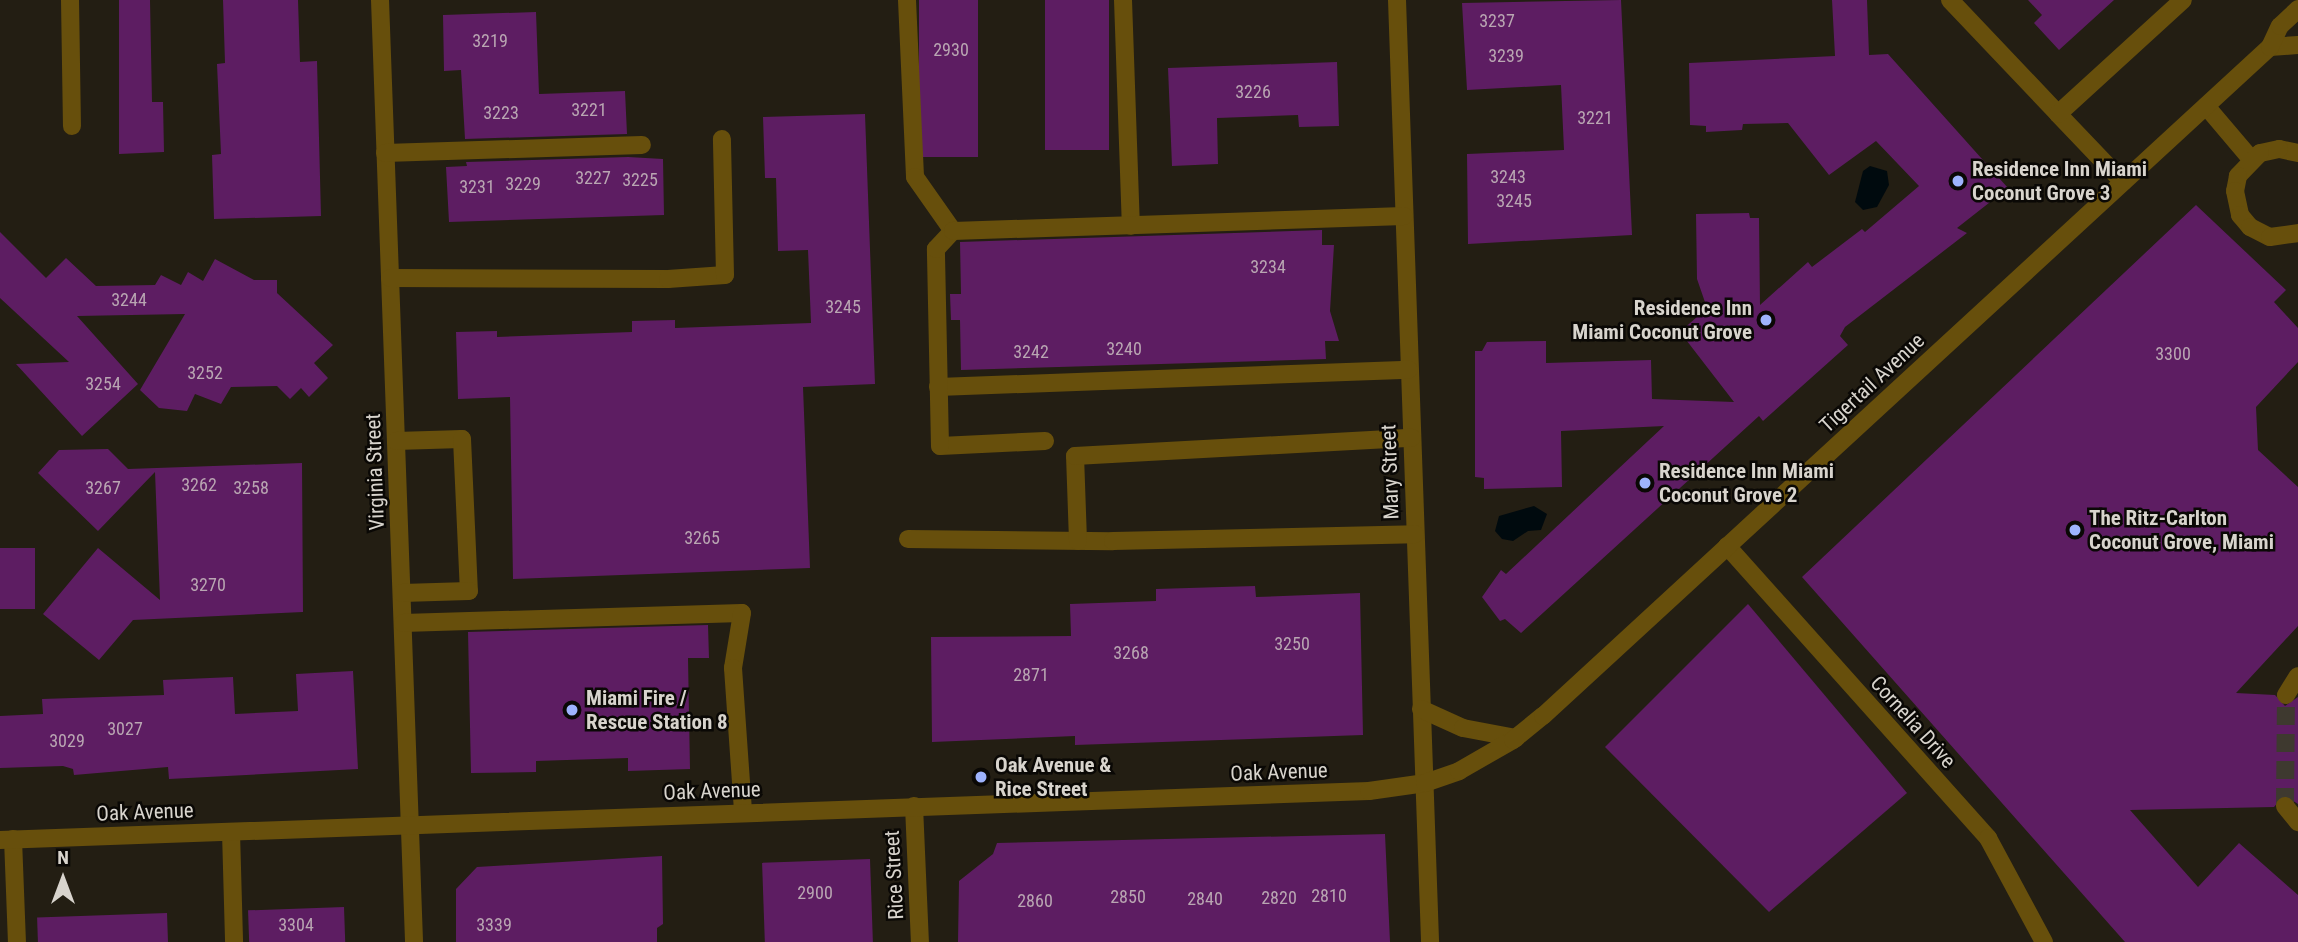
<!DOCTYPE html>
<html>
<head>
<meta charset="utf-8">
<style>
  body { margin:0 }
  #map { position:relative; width:2298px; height:942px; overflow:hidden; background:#231e13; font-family:"Roboto Condensed",sans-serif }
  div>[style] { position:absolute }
  .water>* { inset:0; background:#000a0e }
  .building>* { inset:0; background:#5d1d62; transform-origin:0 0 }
  .minor-tunnel>* { height:18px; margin-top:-9px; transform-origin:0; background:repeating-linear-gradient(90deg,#3e392f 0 18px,transparent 0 27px) }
  .minor>* { height:18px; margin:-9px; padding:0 9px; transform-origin:9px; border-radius:9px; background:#674f0c }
  .dots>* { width:19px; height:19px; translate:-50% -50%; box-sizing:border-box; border:4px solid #0a0805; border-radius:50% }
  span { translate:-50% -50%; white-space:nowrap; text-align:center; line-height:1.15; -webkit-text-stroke:5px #0a0805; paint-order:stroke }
  .number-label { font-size:18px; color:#b9a6b2 }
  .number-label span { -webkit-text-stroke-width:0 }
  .poi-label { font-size:21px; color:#d8d4cd; font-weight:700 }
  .left { translate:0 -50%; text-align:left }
  .right { translate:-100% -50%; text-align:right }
  .street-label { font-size:21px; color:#d8d4cd }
  .north { position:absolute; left:28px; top:844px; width:70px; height:70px; -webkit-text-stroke:5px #0a0805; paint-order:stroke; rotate:0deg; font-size:19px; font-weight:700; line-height:28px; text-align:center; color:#d8d4cd }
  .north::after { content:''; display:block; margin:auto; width:24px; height:32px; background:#d8d4cd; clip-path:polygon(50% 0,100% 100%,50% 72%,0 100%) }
</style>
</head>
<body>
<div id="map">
  <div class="water">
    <i style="clip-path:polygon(1870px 166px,1887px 171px,1889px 185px,1877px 207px,1863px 210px,1855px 202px,1863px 171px)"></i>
    <i style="clip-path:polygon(1534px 506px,1547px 514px,1541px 530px,1528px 531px,1513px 541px,1502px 539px,1495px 531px,1499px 516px)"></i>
  </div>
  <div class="building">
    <i style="clip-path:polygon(119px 0,150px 0,152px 102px,163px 102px,164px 152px,119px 154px)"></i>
    <i style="clip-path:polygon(223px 0,298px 0,300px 62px,317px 61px,321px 216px,214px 219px,212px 155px,221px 154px,217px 64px,225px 63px)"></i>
    <i style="left:919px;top:0;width:59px;height:157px"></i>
    <i style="left:1045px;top:0;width:64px;height:150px"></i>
    <i style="clip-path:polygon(1621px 0,1632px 235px,1468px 244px,1467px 154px,1564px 150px,1561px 85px,1467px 90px,1462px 3px)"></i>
    <i style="clip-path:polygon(1832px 0,1867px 0,1869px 55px,1888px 54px,2008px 188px,1957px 228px,1967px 233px,1845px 327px,1840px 336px,1848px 345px,1763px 421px,1759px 416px,1521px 633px,1505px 619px,1500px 621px,1482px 597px,1501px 570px,1506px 574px,1664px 426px,1561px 431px,1562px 487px,1484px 489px,1484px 478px,1475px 477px,1475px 351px,1482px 351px,1487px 342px,1546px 341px,1546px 363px,1651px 360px,1652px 399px,1734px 402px,1680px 332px,1707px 308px,1697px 279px,1696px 214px,1749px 213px,1750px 218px,1759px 218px,1760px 305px,1808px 262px,1812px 267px,1862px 229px,1865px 232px,1919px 186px,1876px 141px,1829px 175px,1788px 123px,1743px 124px,1742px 130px,1706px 132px,1706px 126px,1690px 125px,1689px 63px,1835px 56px)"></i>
    <i style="clip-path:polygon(2028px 0,2114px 0,2059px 50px,2034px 23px,2042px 15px)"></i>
    <i style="clip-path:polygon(536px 12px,539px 94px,625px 91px,627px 134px,465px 139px,461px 70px,444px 71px,443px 15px)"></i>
    <i style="clip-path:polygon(1337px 62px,1339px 126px,1299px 127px,1298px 115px,1217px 118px,1218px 164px,1172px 166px,1168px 68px)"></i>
    <i style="clip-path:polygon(865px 114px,875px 384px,803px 387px,810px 568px,513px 579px,510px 397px,458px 399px,456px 332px,497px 331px,497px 337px,632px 332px,632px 321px,675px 320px,675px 328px,811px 323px,808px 250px,778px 251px,776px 178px,765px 178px,763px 117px)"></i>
    <i style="clip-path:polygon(628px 157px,663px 159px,664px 215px,449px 222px,446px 167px,467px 166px,466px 162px)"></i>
    <i style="clip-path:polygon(2196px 205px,2286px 290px,2274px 302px,2298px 328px,2298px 362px,2256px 407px,2258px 450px,2298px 487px,2298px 626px,2236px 693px,2275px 695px,2285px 706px,2298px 697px,2298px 804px,2284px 795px,2274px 807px,2130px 810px,2198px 887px,2239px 843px,2298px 895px,2298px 942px,2125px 942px,1802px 577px)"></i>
    <i style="clip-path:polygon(1322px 230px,1322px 245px,1334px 245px,1330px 311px,1339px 341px,1325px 341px,1326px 359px,961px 370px,960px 320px,951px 320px,950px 294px,961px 294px,960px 242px)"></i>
    <i style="clip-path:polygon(0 232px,46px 278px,66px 258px,96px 286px,155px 285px,161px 275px,181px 285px,188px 272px,203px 281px,215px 259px,254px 280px,277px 280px,277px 293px,333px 345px,314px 363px,328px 378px,309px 397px,301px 388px,290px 399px,277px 386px,231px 387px,221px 404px,195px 394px,187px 411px,159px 408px,140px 390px,185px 314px,77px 316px,138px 384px,82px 436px,16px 364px,69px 362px,0 298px)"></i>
    <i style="clip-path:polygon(108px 449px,128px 469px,302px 463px,303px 612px,133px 620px,99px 660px,43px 614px,98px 548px,160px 600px,155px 472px,98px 531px,38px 473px,59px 450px)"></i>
    <i style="left:0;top:548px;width:35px;height:61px"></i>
    <i style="clip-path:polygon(1255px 586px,1256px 597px,1360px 593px,1363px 735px,1075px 745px,1075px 736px,932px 742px,931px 637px,1071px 636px,1070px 604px,1156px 601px,1156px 589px)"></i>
    <i style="clip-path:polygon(1748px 604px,1907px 793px,1769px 912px,1605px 747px)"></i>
    <i style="clip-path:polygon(708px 625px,709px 658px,688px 658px,690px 769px,628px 771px,628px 758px,536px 761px,536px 772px,471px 773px,468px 632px)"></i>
    <i style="clip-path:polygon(353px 671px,358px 769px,169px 779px,168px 767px,74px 775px,73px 769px,63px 766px,0 768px,0 716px,43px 714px,42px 699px,164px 695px,163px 680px,233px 677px,235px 714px,298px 711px,296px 674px)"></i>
    <i style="clip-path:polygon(1385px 834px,1390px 942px,958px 942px,959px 881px,993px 854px,997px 843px)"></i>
    <i style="clip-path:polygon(662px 856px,663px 924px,657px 928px,657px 942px,456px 942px,456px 889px,477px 867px)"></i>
    <i style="left:870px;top:859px;width:83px;height:108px;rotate:88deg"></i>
    <i style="left:344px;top:907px;width:35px;height:96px;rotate:88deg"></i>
    <i style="left:167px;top:913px;width:29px;height:130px;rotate:88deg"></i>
  </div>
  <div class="minor-tunnel">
    <i style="left:2285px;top:806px;width:111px;rotate:-89.5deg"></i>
  </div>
  <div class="minor">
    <i style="left:70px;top:0;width:126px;rotate:89.1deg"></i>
    <i style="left:380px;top:0;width:943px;rotate:87.93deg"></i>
    <i style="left:907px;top:0;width:177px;rotate:87.4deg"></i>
    <i style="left:915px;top:177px;width:66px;rotate:54.9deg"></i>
    <i style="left:1123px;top:0;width:226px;rotate:88deg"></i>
    <i style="left:1397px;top:0;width:943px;rotate:87.99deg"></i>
    <i style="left:1950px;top:0;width:157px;rotate:46.5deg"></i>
    <i style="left:2270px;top:47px;width:28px;rotate:-4deg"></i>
    <i style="left:2206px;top:106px;width:70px;rotate:49.7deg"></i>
    <i style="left:385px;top:153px;width:257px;rotate:-1.8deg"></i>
    <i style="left:2298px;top:153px;width:19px;rotate:-168deg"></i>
    <i style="left:2279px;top:149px;width:19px;rotate:168deg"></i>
    <i style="left:2260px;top:153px;width:32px;rotate:134deg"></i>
    <i style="left:2238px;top:176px;width:15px;rotate:101deg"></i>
    <i style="left:2235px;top:191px;width:25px;rotate:78deg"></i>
    <i style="left:2240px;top:215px;width:16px;rotate:50deg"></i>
    <i style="left:2250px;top:227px;width:22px;rotate:27deg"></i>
    <i style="left:2270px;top:237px;width:28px;rotate:-8deg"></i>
    <i style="left:2123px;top:182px;width:94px;rotate:-133.7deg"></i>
    <i style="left:2058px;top:114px;width:169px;rotate:-42.4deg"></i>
    <i style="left:390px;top:278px;width:278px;rotate:0.2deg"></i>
    <i style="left:668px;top:279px;width:57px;rotate:-4deg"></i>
    <i style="left:725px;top:275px;width:136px;rotate:-91.3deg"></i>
    <i style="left:938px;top:387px;width:471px;rotate:-2.1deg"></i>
    <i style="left:396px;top:441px;width:66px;rotate:-1.7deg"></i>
    <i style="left:462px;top:439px;width:152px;rotate:87.4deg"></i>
    <i style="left:469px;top:591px;width:67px;rotate:178.3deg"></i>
    <i style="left:1045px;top:441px;width:105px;rotate:177.3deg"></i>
    <i style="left:940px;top:446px;width:197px;rotate:-91.2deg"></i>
    <i style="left:936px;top:249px;width:25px;rotate:-47deg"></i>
    <i style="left:953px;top:231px;width:451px;rotate:-1.9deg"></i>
    <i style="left:908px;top:539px;width:205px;rotate:0.6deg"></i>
    <i style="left:1113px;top:541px;width:302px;rotate:-1.3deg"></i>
    <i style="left:1078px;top:541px;width:85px;rotate:-92deg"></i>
    <i style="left:1075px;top:456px;width:337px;rotate:-3.1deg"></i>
    <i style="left:1727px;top:546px;width:392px;rotate:48.2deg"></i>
    <i style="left:1988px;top:838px;width:118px;rotate:61.7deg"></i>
    <i style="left:403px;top:623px;width:339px;rotate:-1.7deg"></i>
    <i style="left:742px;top:613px;width:56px;rotate:99.3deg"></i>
    <i style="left:733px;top:668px;width:144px;rotate:86deg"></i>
    <i style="left:2286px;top:695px;width:22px;rotate:-58deg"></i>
    <i style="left:1421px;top:709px;width:46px;rotate:24.3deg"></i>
    <i style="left:1463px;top:728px;width:54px;rotate:10.7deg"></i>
    <i style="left:914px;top:806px;width:136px;rotate:87.5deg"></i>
    <i style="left:2285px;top:806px;width:21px;rotate:51deg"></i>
    <i style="left:231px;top:832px;width:110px;rotate:88.4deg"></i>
    <i style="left:13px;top:839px;width:103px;rotate:87.8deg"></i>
    <i style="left:0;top:840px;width:1370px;rotate:-2.05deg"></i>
    <i style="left:1369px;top:791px;width:57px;rotate:-8.1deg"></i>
    <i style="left:1425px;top:783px;width:36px;rotate:-19deg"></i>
    <i style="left:1459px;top:771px;width:62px;rotate:-29.9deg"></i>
    <i style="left:1513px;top:740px;width:38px;rotate:-39deg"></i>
    <i style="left:1543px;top:716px;width:988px;rotate:-42.62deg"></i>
    <i style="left:2270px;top:47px;width:23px;rotate:-65deg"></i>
    <i style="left:2280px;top:26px;width:25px;rotate:-43deg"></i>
  </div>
  <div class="dots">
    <i style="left:1958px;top:181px;background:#9eb3fd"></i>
    <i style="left:1766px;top:320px;background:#9eb3fd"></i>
    <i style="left:1645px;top:483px;background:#9eb3fd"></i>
    <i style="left:2075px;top:530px;background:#9eb3fd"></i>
    <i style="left:572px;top:710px;background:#9eb3fd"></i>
    <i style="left:981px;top:777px;background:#9eb3fd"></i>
  </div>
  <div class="number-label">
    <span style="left:1497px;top:21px">3237</span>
    <span style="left:490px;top:41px">3219</span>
    <span style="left:951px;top:50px">2930</span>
    <span style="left:1506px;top:56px">3239</span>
    <span style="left:1253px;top:92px">3226</span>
    <span style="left:589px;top:110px">3221</span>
    <span style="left:501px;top:113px">3223</span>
    <span style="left:1595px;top:118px">3221</span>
    <span style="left:1508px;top:177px">3243</span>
    <span style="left:593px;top:178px">3227</span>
    <span style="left:640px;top:180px">3225</span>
    <span style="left:523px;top:184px">3229</span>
    <span style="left:477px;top:187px">3231</span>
    <span style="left:1514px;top:201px">3245</span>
    <span style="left:1268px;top:267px">3234</span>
    <span style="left:129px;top:300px">3244</span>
    <span style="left:843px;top:307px">3245</span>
    <span style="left:1124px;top:349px">3240</span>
    <span style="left:1031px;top:352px">3242</span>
    <span style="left:2173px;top:354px">3300</span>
    <span style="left:205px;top:373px">3252</span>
    <span style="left:103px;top:384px">3254</span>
    <span style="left:199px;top:485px">3262</span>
    <span style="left:103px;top:488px">3267</span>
    <span style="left:251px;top:488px">3258</span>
    <span style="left:702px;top:538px">3265</span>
    <span style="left:208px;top:585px">3270</span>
    <span style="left:1292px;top:644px">3250</span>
    <span style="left:1131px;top:653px">3268</span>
    <span style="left:1031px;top:675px">2871</span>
    <span style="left:125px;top:729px">3027</span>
    <span style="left:67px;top:741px">3029</span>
    <span style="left:815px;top:893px">2900</span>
    <span style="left:1329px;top:896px">2810</span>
    <span style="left:1128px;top:897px">2850</span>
    <span style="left:1279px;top:898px">2820</span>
    <span style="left:1205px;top:899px">2840</span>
    <span style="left:1035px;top:901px">2860</span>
    <span style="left:296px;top:925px">3304</span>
    <span style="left:494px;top:925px">3339</span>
  </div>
  <div class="poi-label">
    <span class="left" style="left:1972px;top:181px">Residence Inn Miami<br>Coconut Grove 3</span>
    <span class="right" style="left:1752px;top:320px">Residence Inn<br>Miami Coconut Grove</span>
    <span class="left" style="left:1659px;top:483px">Residence Inn Miami<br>Coconut Grove 2</span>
    <span class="left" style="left:2089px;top:530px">The Ritz-Carlton<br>Coconut Grove, Miami</span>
    <span class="left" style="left:586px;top:710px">Miami Fire /<br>Rescue Station 8</span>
    <span class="left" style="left:995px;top:777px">Oak Avenue &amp;<br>Rice Street</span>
  </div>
  <div class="street-label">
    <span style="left:1872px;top:383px;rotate:-43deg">Tigertail Avenue</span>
    <span style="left:375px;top:472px;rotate:-92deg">Virginia Street</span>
    <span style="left:1390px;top:472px;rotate:-92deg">Mary Street</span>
    <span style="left:1913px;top:722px;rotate:48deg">Cornelia Drive</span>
    <span style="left:1279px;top:772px;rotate:-2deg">Oak Avenue</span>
    <span style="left:712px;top:791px;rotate:-2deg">Oak Avenue</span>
    <span style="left:145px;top:812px;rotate:-2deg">Oak Avenue</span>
    <span style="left:894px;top:875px;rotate:-93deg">Rice Street</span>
  </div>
  <div class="north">N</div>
</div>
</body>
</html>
